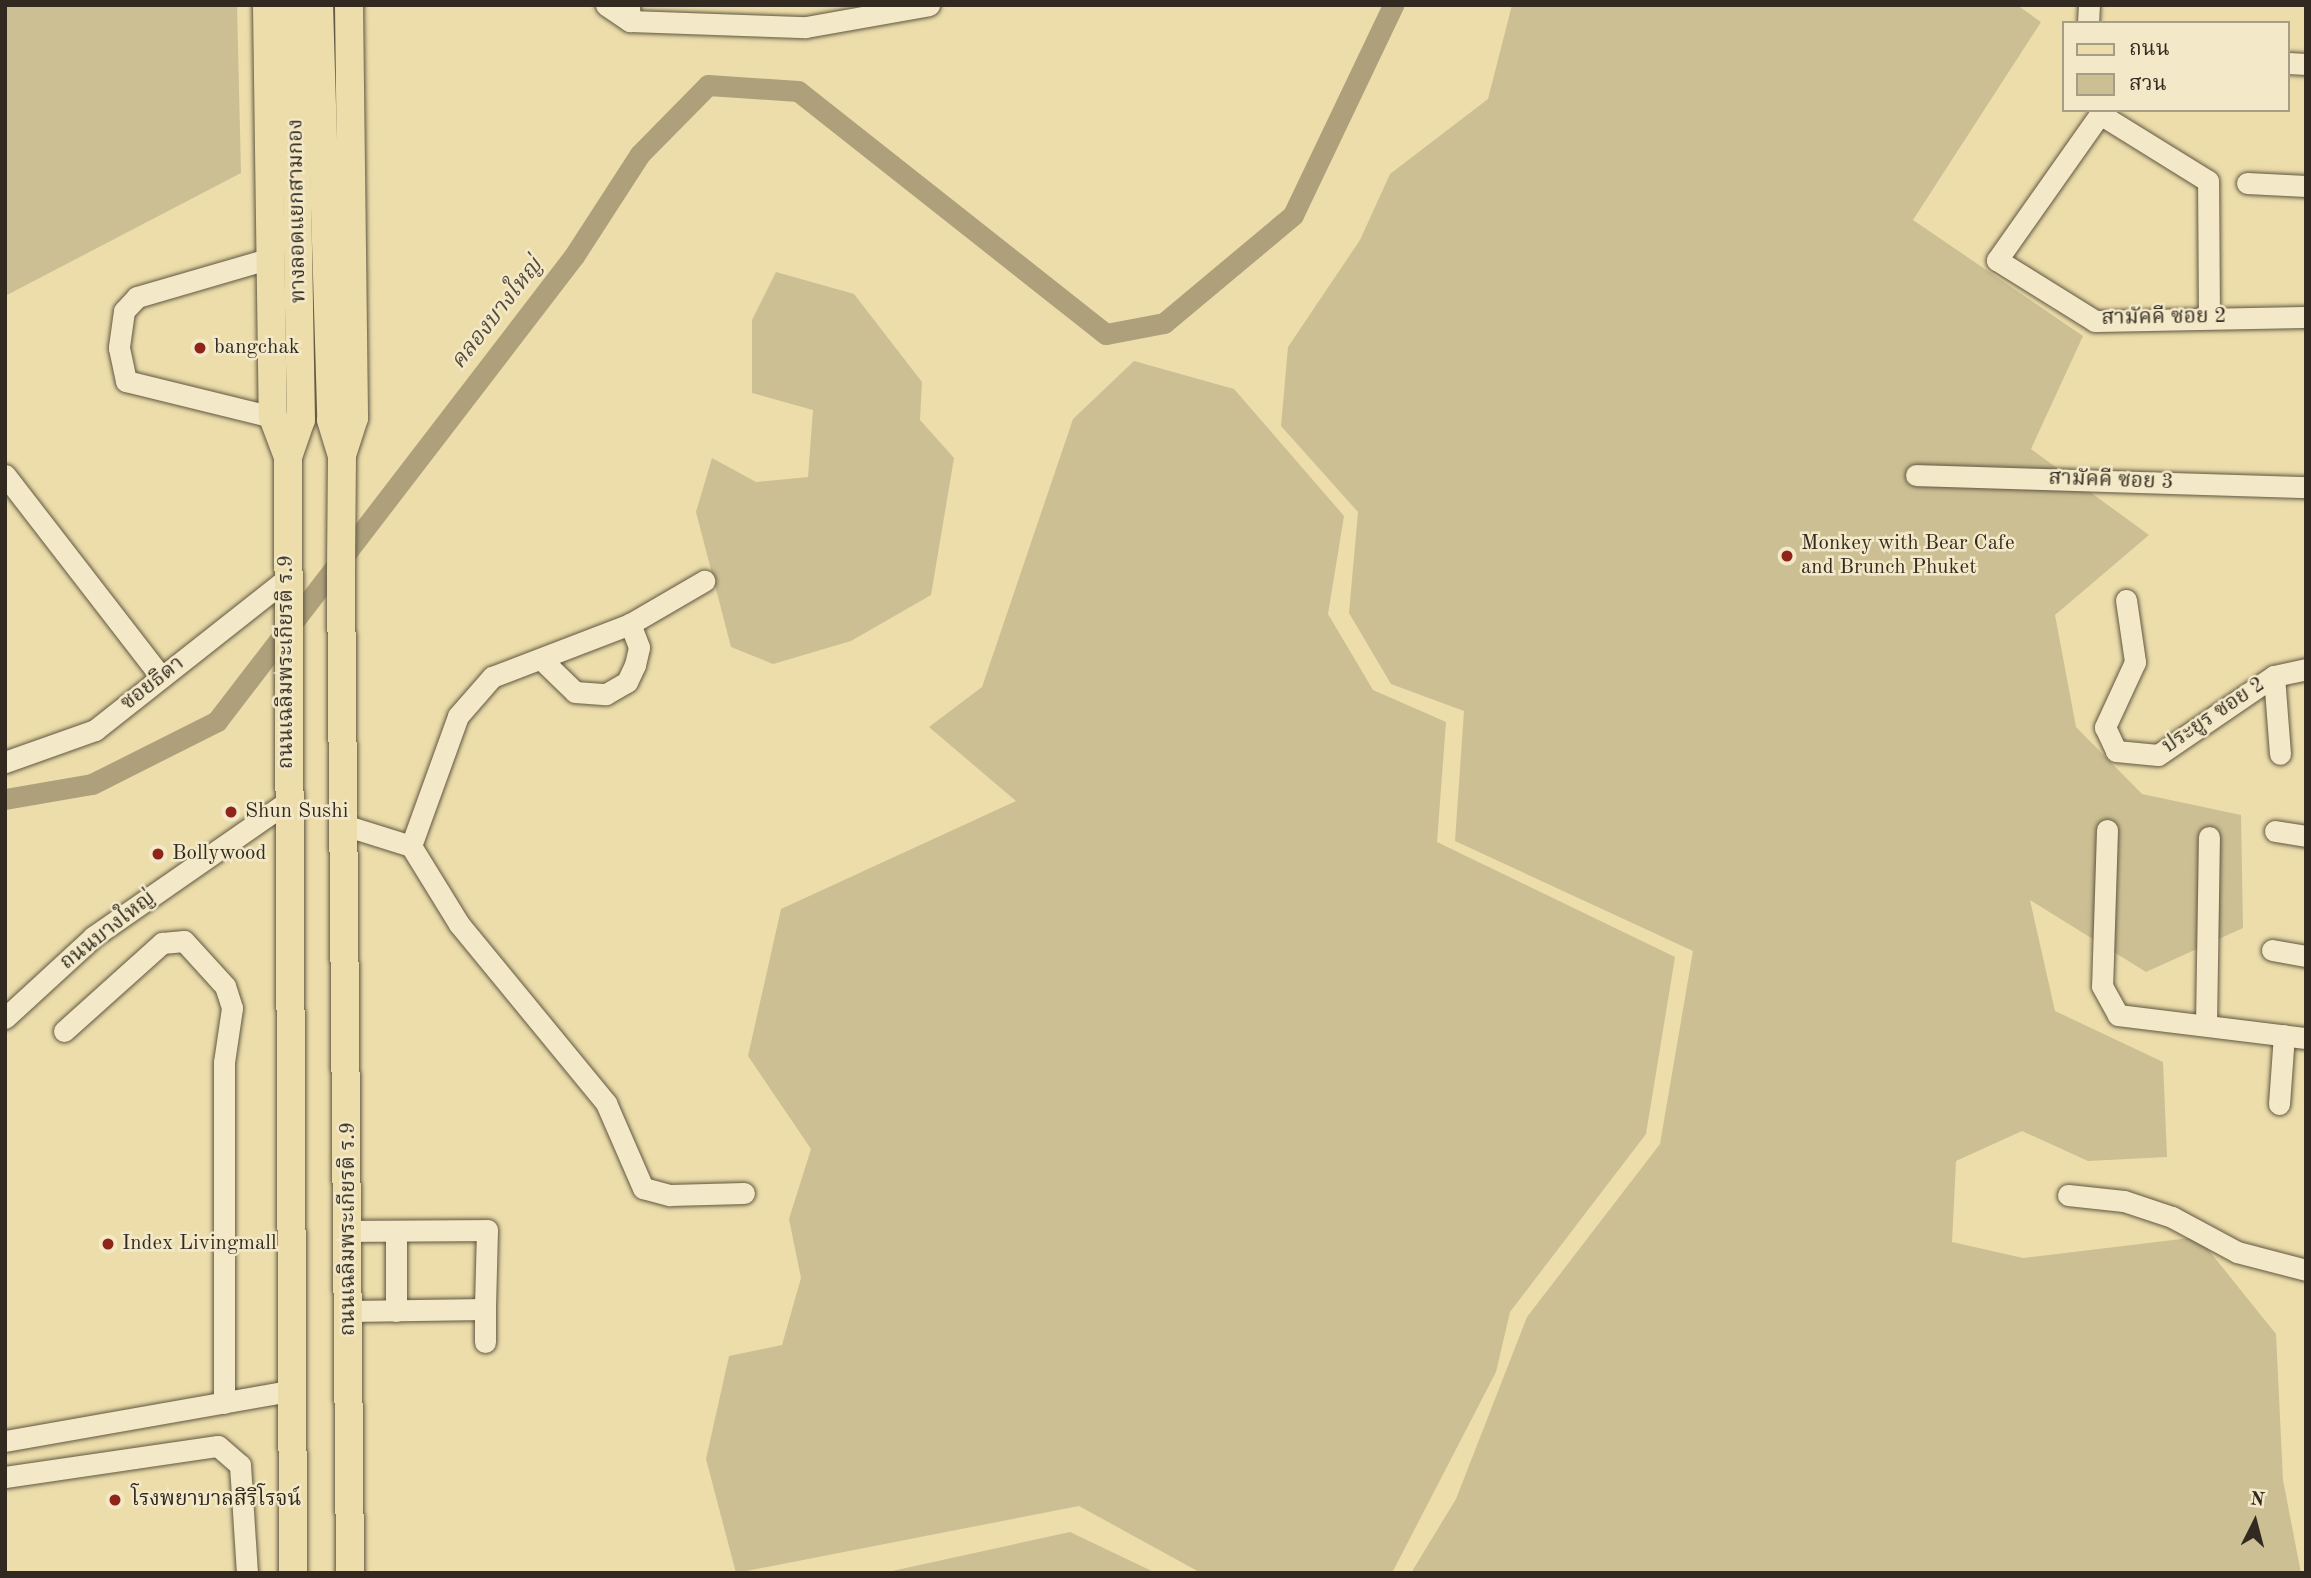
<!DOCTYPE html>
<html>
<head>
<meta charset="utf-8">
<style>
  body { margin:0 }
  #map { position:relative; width:2311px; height:1578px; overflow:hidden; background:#ecddaa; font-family:"Old Standard TT","Noto Serif Thai",serif }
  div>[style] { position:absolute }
  .green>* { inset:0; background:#ccbf93 }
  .canal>* { height:21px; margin:-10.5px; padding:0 10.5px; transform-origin:10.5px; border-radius:10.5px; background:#ada07b }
  .roads { filter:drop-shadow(0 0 2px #605742) drop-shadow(0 0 2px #605742) }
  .minor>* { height:21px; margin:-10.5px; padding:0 10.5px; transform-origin:10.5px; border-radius:10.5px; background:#f3e9c8 }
  .major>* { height:28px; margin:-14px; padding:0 14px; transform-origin:14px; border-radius:14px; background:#ecddaa }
  .dots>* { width:19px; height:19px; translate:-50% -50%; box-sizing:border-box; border:4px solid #f3e9c8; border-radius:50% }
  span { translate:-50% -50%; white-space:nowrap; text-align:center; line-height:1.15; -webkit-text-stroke:5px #f3e9c8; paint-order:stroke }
  .street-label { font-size:21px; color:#322a20 }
  .poi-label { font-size:21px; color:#322a20 }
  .left { translate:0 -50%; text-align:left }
  .water-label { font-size:23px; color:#574d3b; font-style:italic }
  .frame { position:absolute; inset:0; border:7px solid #322a20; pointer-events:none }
  .legend { position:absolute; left:2062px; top:21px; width:228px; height:91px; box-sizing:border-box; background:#f3e9c8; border:2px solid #a69d85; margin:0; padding:9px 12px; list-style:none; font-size:21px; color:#322a20 }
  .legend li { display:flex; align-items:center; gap:14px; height:35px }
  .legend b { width:35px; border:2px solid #a69d85 }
  .north { position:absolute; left:2220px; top:1487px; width:70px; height:70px; -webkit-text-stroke:5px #f3e9c8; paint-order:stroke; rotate:6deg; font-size:19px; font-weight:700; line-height:28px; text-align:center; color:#322a20 }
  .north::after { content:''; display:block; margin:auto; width:24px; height:32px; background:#322a20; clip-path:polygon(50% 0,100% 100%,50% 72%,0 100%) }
</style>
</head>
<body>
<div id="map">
  <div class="green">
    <i style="clip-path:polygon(5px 5px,237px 5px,241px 173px,5px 296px)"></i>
    <i style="clip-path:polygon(1512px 5px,2017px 5px,2041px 22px,1913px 220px,2083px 336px,2031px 449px,2149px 535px,2055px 615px,2076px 727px,2142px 794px,2241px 815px,2243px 928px,2146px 972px,2030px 900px,2055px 1011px,2163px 1062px,2167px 1157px,2088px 1161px,2022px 1131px,1956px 1161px,1952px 1242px,2023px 1258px,2198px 1237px,2276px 1334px,2283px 1480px,2301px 1573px,1411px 1573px,1456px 1499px,1527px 1317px,1660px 1144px,1693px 951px,1455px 841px,1464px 711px,1391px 684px,1349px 613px,1358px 512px,1281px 426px,1288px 347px,1360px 240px,1390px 174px,1488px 99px)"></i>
    <i style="clip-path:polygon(776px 272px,854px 294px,922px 382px,920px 420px,954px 458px,931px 595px,851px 641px,773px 664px,731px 647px,696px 512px,712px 458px,756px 482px,808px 477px,813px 410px,752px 393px,752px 320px)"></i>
    <i style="clip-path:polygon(1134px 361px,1234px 389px,1344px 516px,1328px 614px,1373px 690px,1446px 722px,1437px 842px,1675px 957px,1646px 1134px,1510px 1312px,1496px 1372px,1392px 1573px,1201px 1573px,1079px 1506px,736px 1573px,706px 1459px,729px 1356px,782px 1345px,801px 1278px,789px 1219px,811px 1149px,748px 1056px,781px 909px,1016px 801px,929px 727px,982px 687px,1073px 419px)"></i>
    <i style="clip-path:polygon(1070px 1532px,1156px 1573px,883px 1573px)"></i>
  </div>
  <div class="canal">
    <i style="left:5px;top:799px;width:88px;rotate:-9.8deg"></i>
    <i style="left:92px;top:784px;width:140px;rotate:-26.7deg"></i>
    <i style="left:217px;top:721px;width:586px;rotate:-52.49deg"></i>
    <i style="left:574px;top:256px;width:121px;rotate:-57.1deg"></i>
    <i style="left:640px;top:154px;width:97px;rotate:-45.4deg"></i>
    <i style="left:708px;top:85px;width:90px;rotate:3.8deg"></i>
    <i style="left:798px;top:91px;width:392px;rotate:38.3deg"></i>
    <i style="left:1106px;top:334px;width:59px;rotate:-10.7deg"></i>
    <i style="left:1164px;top:323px;width:168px;rotate:-39.9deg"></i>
    <i style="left:1293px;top:215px;width:233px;rotate:-64.5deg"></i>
  </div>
  <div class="roads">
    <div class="minor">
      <i style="left:606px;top:5px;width:29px;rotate:34deg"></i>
      <i style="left:630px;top:21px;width:16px;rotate:-94deg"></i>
      <i style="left:630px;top:21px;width:176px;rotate:2deg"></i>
      <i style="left:806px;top:27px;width:125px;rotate:-10.1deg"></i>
      <i style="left:2088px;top:23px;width:18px;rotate:-87deg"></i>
      <i style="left:2288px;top:63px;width:18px;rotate:3deg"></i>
      <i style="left:2247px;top:183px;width:59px;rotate:2.9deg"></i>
      <i style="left:271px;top:258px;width:140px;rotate:163.8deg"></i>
      <i style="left:137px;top:297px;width:19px;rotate:133deg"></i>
      <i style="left:124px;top:311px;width:37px;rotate:98deg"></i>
      <i style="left:119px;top:348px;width:34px;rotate:78deg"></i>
      <i style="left:126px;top:381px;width:151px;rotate:13.8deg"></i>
      <i style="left:2209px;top:317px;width:136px;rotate:-90.4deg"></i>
      <i style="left:2208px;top:181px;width:127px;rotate:-148.2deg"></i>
      <i style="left:2100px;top:114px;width:179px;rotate:125.2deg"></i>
      <i style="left:1997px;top:260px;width:115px;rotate:31.9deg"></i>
      <i style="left:2095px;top:321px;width:211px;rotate:-1.1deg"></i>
      <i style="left:5px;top:475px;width:255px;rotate:52.3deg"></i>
      <i style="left:1916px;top:475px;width:390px;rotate:1.8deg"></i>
      <i style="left:2126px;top:600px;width:63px;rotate:81.7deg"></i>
      <i style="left:2135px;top:662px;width:72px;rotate:114.8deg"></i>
      <i style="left:2105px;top:727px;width:26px;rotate:65deg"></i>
      <i style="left:2116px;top:751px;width:42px;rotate:5.4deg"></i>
      <i style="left:2158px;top:755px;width:140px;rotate:-34.3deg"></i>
      <i style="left:2274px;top:676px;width:33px;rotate:-12deg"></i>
      <i style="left:541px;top:659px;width:47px;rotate:44.1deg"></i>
      <i style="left:575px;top:692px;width:31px;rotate:4deg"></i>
      <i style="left:606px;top:694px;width:24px;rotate:-30deg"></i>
      <i style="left:627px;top:682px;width:19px;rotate:-65deg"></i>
      <i style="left:635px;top:665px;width:18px;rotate:-77deg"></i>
      <i style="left:639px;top:647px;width:25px;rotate:-111deg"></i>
      <i style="left:2274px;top:676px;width:78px;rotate:85.6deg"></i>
      <i style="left:5px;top:762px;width:96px;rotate:-19.6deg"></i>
      <i style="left:95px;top:730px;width:243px;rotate:-38.3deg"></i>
      <i style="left:347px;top:826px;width:67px;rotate:17.4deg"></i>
      <i style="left:411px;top:846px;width:138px;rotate:-70.1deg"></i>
      <i style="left:458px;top:716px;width:52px;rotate:-48.9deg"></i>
      <i style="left:492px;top:677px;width:148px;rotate:-21deg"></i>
      <i style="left:630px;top:624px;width:86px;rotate:-30.2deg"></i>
      <i style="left:2107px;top:830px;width:156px;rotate:91.8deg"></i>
      <i style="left:2102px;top:986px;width:33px;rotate:61deg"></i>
      <i style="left:2118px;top:1015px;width:189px;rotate:7deg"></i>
      <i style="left:2275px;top:831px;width:31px;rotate:9deg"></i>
      <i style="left:411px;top:846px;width:92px;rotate:58.4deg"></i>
      <i style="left:459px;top:924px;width:232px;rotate:50.6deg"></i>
      <i style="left:606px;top:1103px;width:93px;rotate:66.5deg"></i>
      <i style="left:643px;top:1188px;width:28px;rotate:15deg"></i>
      <i style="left:670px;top:1195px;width:74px;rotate:-1.5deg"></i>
      <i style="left:2272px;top:950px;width:35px;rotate:10deg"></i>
      <i style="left:5px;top:1018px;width:120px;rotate:-42.6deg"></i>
      <i style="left:93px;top:937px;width:235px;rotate:-34.8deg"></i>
      <i style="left:2206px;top:1025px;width:188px;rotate:-89.1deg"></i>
      <i style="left:64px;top:1031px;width:132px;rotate:-41.9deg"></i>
      <i style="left:162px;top:943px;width:22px;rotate:-5deg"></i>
      <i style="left:184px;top:941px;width:61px;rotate:47.7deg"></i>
      <i style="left:225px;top:986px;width:23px;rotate:72deg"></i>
      <i style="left:232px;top:1008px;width:55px;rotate:98.4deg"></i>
      <i style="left:224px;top:1062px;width:341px;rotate:90deg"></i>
      <i style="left:2279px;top:1104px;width:69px;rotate:-85.9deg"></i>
      <i style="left:2068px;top:1195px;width:56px;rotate:6.1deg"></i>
      <i style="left:2124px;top:1201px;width:51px;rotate:18.4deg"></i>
      <i style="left:2172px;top:1217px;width:74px;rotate:28.3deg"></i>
      <i style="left:2237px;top:1252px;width:71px;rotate:14.6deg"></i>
      <i style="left:349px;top:1231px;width:138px;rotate:-0.4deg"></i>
      <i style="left:487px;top:1230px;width:79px;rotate:91.5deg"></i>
      <i style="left:485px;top:1309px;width:136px;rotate:179.2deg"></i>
      <i style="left:396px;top:1231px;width:80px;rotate:90deg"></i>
      <i style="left:485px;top:1309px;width:33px;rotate:90deg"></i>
      <i style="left:5px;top:1441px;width:289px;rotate:-10deg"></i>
      <i style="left:5px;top:1477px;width:215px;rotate:-8.3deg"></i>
      <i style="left:218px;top:1446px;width:29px;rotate:41deg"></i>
      <i style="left:240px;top:1465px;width:108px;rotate:86.3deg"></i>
    </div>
    <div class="major">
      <i style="left:267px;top:5px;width:412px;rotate:89.2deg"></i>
      <i style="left:273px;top:417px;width:43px;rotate:69.4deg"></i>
      <i style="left:288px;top:457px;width:1116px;rotate:89.74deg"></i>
      <i style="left:319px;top:5px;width:415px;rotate:88.3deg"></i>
      <i style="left:331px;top:420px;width:37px;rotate:73deg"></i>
      <i style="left:349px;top:5px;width:413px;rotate:89.3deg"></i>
      <i style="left:354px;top:418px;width:39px;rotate:108deg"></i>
      <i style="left:342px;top:455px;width:120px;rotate:90.5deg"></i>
      <i style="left:341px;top:575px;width:998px;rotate:89.48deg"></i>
      <i style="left:288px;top:457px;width:39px;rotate:-71deg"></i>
      <i style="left:301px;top:420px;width:415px;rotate:-91deg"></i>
    </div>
  </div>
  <div class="dots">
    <i style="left:200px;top:348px;background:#8f2418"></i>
    <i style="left:1787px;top:556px;background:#8f2418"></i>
    <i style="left:231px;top:812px;background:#8f2418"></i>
    <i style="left:158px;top:854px;background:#8f2418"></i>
    <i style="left:108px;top:1244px;background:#8f2418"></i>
    <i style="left:115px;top:1500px;background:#8f2418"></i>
  </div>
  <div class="street-label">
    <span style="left:298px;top:211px;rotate:-91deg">ทางลอดแยกสามกอง</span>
    <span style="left:2164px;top:318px;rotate:-1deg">สามัคคี ซอย 2</span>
    <span style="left:2111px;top:481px;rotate:2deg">สามัคคี ซอย 3</span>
    <span style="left:287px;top:662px;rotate:-90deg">ถนนเฉลิมพระเกียรติ ร.9</span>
    <span style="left:153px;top:684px;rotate:-38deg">ซอยธิดา</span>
    <span style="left:2214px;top:716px;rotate:-34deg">ประยูร ซอย 2</span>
    <span style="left:108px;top:931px;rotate:-38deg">ถนนบางใหญ่</span>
    <span style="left:349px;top:1229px;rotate:-90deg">ถนนเฉลิมพระเกียรติ ร.9</span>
  </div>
  <div class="poi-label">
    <span class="left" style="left:214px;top:348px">bangchak</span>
    <span class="left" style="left:1801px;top:556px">Monkey with Bear Cafe<br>and Brunch Phuket</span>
    <span class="left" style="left:245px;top:812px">Shun Sushi</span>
    <span class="left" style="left:172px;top:854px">Bollywood</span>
    <span class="left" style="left:122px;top:1244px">Index Livingmall</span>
    <span class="left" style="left:131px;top:1500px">โรงพยาบาลสิริโรจน์</span>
  </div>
  <div class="water-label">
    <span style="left:497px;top:314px;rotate:-52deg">คลองบางใหญ่</span>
  </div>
  <div class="frame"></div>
  <ul class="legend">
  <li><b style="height:9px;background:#ecddaa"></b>ถนน</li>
  <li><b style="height:19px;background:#ccbf93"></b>สวน</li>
  </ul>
  <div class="north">N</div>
</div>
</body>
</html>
